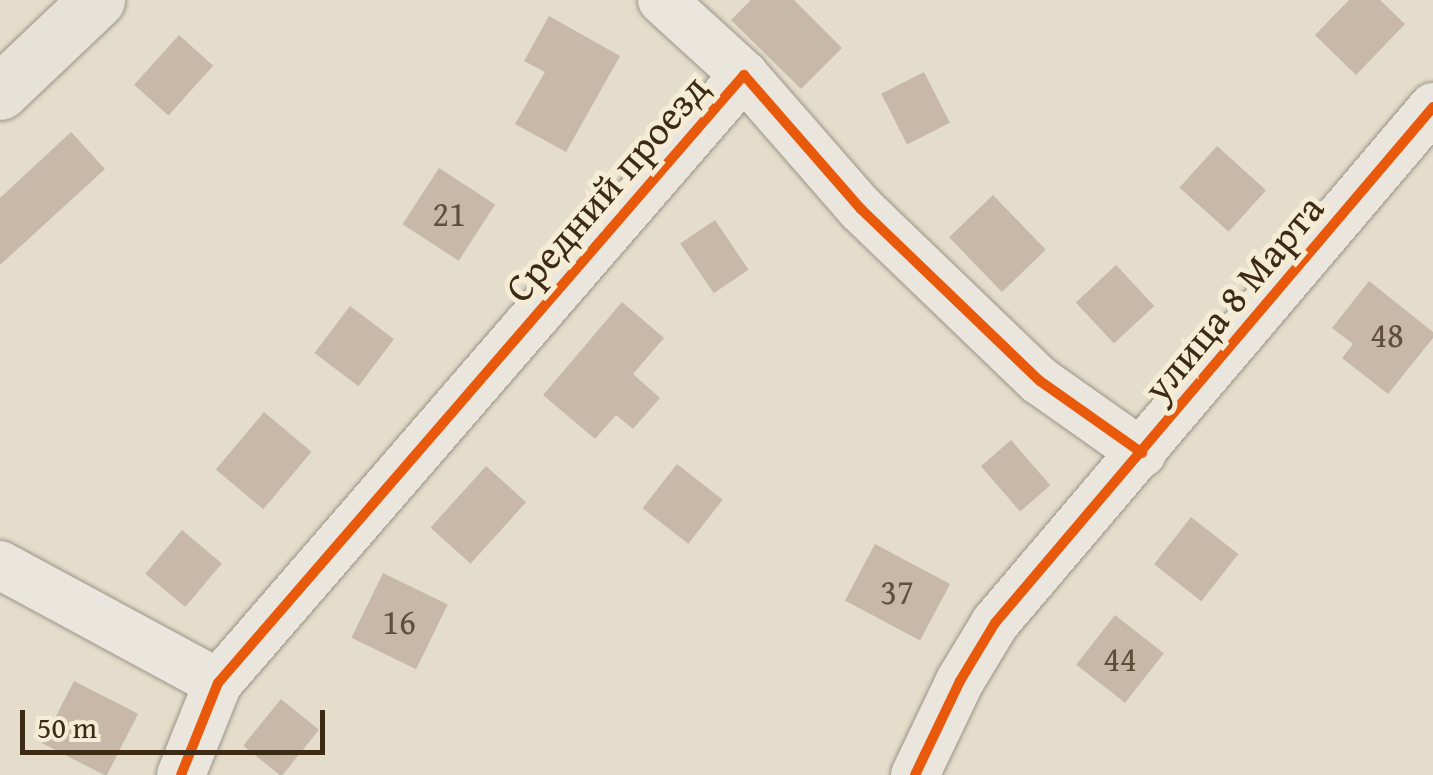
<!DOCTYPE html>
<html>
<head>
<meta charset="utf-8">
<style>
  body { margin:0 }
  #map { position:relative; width:1433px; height:775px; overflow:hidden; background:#e5ddcb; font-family:"Gentium Book Plus",serif }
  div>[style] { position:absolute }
  .building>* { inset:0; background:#c8b8a7; transform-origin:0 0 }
  .roads { filter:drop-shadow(0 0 2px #9a9386) drop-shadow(0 0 2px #9a9386) }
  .minor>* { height:48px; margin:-24px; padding:0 24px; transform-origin:24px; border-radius:24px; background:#eae6dd }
  .major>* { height:55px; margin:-27.5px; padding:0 27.5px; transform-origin:27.5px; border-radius:27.5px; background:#e7e2d7 }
  .cycleway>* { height:10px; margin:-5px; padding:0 5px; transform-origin:5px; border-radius:5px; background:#e8590c }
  span { translate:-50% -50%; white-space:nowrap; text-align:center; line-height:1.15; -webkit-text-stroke:10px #f5ecd6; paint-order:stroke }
  .number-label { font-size:35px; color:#604e3a }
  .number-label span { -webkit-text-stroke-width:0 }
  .street-label { font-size:40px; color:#3d2a15 }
  .scale { position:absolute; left:20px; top:710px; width:305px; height:45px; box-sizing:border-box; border:5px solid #3d2a15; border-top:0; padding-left:12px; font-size:30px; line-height:35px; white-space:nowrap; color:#3d2a15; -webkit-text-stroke:8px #f5ecd6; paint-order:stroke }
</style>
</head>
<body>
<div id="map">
  <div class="building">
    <i style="clip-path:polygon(751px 0,794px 0,842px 48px,801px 89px,731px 20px)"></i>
    <i style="clip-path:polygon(1349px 0,1380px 0,1405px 24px,1356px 75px,1315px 35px)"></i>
    <i style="clip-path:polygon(549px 16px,620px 56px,566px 152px,515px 124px,545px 72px,524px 61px)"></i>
    <i style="left:179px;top:35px;width:46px;height:67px;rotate:42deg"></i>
    <i style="left:924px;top:72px;width:57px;height:48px;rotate:63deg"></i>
    <i style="clip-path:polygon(71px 132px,105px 169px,0 265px,0 198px)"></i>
    <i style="left:1217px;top:146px;width:66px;height:56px;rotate:42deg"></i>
    <i style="left:439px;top:168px;width:67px;height:67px;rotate:33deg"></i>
    <i style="left:993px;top:195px;width:76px;height:61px;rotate:46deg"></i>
    <i style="left:715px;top:220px;width:60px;height:42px;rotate:56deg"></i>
    <i style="left:1116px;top:265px;width:56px;height:55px;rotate:47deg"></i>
    <i style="clip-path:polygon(1369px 281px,1433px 332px,1433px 338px,1388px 394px,1342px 358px,1353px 344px,1332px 328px)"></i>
    <i style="clip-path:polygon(622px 302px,664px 338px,633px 374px,660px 398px,633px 429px,616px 415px,595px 439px,543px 395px)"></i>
    <i style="left:350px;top:306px;width:55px;height:59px;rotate:37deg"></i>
    <i style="left:264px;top:412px;width:62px;height:75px;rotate:40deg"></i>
    <i style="left:1011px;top:440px;width:60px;height:40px;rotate:49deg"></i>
    <i style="left:677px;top:464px;width:58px;height:56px;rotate:38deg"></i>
    <i style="left:486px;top:466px;width:54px;height:83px;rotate:42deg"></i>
    <i style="left:1191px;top:517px;width:60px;height:60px;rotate:38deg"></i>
    <i style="left:182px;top:530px;width:52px;height:57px;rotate:40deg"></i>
    <i style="left:875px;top:544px;width:85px;height:64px;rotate:28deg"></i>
    <i style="left:383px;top:573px;width:72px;height:72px;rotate:26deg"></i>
    <i style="left:1115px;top:615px;width:62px;height:63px;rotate:38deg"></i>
    <i style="left:74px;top:681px;width:72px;height:70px;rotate:27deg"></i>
    <i style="left:281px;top:699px;width:49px;height:60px;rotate:39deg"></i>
  </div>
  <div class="roads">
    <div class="minor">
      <i style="left:662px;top:0;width:111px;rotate:42.4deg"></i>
      <i style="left:0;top:565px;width:248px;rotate:28.4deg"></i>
      <i style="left:181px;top:775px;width:99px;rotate:-68.1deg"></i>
      <i style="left:218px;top:683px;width:804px;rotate:-49.14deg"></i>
      <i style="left:744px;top:75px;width:178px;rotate:48.9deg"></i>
      <i style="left:861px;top:209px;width:248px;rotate:43.9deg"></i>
      <i style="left:1040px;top:381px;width:125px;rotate:35.2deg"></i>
      <i style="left:915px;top:775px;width:104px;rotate:-64.4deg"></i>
      <i style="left:960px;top:681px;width:68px;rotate:-58.9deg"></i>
      <i style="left:995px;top:623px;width:677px;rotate:-49.67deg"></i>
    </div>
    <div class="major">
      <i style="left:0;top:92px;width:134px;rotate:-43.5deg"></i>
    </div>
  </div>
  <div class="cycleway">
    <i style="left:181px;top:775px;width:99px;rotate:-68.1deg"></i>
    <i style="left:218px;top:683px;width:804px;rotate:-49.14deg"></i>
    <i style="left:744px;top:75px;width:178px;rotate:48.9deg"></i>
    <i style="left:861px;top:209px;width:248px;rotate:43.9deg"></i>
    <i style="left:1040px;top:381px;width:125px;rotate:35.2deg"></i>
    <i style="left:915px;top:775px;width:104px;rotate:-64.4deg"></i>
    <i style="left:960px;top:681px;width:68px;rotate:-58.9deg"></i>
    <i style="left:995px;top:623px;width:677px;rotate:-49.67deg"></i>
  </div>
  <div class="number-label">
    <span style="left:449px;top:214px">21</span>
    <span style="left:1387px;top:335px">48</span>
    <span style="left:897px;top:592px">37</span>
    <span style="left:399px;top:622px">16</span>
    <span style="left:1120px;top:659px">44</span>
  </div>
  <div class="street-label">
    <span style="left:606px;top:188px;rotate:-49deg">Средний проезд</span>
    <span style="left:1233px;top:298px;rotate:-50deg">улица 8 Марта</span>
  </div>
  <div class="scale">50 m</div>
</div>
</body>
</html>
